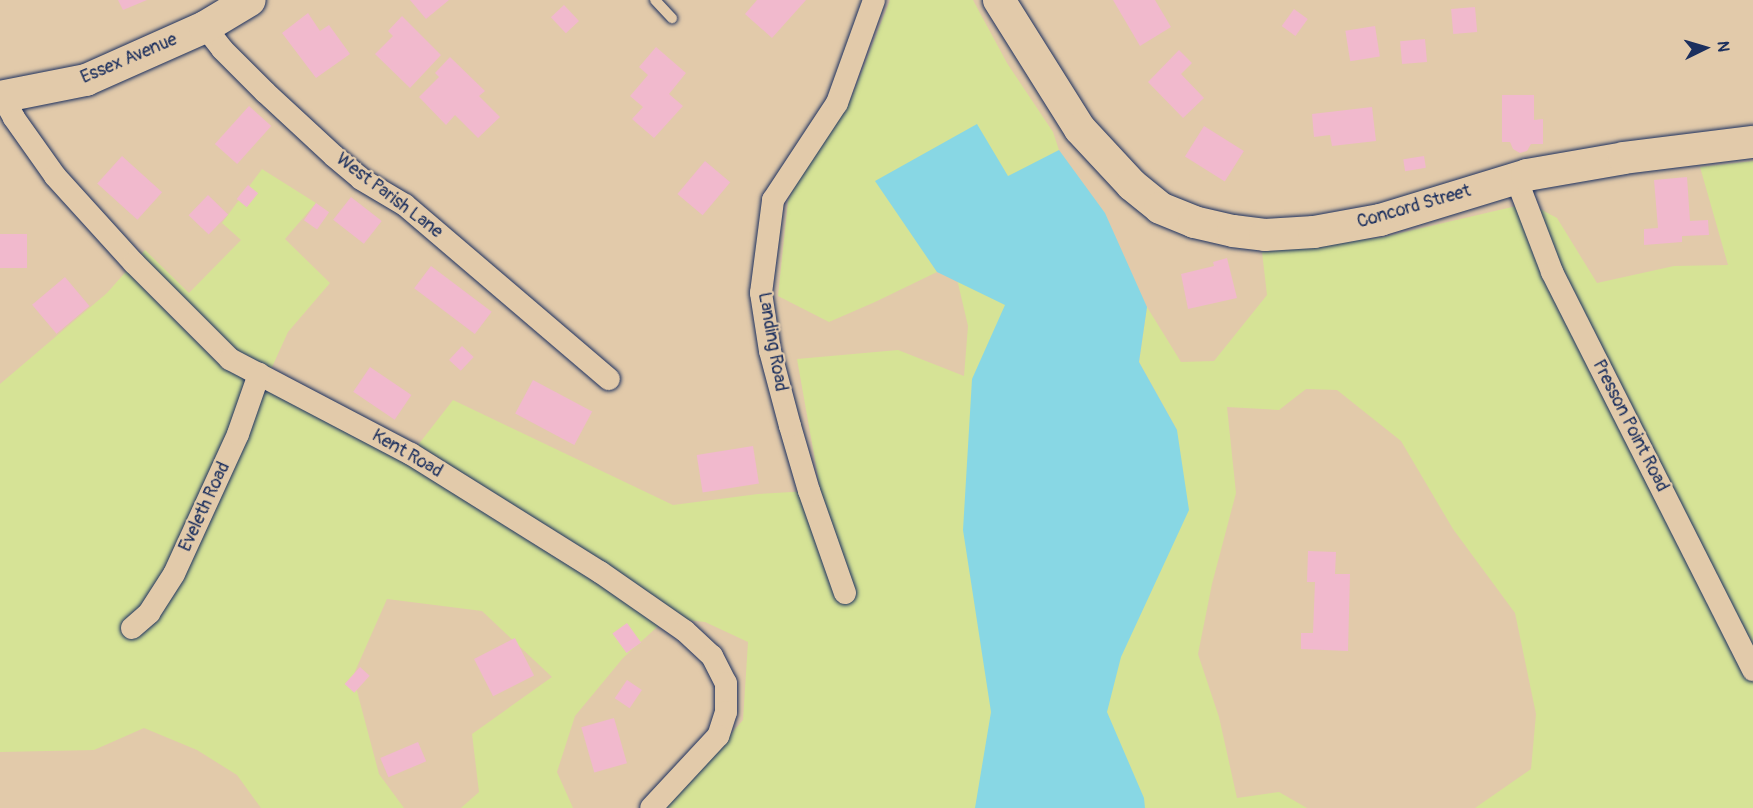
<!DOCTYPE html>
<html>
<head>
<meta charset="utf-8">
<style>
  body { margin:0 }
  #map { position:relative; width:1753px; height:808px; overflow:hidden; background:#e2caaa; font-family:Pangolin,sans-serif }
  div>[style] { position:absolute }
  .green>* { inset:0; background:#d6e396 }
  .water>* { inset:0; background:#88d7e4 }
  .building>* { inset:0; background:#f1b9cd; transform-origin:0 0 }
  .roads { filter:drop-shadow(0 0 2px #1b2f5e) drop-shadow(0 0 2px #1b2f5e) }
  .lane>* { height:10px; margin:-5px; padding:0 5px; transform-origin:5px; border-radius:5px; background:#e2caaa }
  .street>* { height:22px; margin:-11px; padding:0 11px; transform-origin:11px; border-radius:11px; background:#e2caaa }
  .secondary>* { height:32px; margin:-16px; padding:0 16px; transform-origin:16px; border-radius:16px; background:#e2caaa }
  span { translate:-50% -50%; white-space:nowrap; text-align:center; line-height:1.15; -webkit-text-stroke:4.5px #e2caaa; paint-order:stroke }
  .street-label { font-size:18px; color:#1b2f5e }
  .north { position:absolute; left:1675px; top:18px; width:60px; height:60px; -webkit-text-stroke:4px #e2caaa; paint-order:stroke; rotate:85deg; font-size:16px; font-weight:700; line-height:24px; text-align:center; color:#1b2f5e }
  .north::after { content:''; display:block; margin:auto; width:21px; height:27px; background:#1b2f5e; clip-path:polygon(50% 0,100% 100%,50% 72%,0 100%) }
</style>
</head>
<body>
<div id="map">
  <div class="green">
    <i style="clip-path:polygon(890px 0,973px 0,1007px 63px,1053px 132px,1059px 150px,1048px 156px,1115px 677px,1177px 430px,1139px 362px,1147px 307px,1181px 362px,1214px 361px,1267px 295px,1262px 252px,1383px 237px,1529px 203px,1557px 218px,1597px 283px,1674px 266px,1728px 265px,1700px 167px,1753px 161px,1753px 808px,1475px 808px,1531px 769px,1536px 714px,1515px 613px,1453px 529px,1401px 441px,1337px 390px,1306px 389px,1279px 410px,1227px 407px,1236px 493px,1212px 584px,1198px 654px,1219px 717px,1237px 798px,1279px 792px,1307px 808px,666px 808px,743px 720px,748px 642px,705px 622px,667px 618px,623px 658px,575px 716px,557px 772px,573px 808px,461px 808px,479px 792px,472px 734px,552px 677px,482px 611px,387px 599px,353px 676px,379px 774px,404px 808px,261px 808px,237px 775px,197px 750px,144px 728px,94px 750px,0 752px,0 384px,107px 293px,145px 250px,189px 293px,241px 240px,222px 223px,262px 169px,316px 203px,285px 239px,330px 283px,288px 332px,267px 378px,411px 454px,453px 400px,673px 505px,758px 494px,809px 491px,821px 494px,797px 359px,898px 350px,964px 376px,968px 326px,957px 279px,913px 235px,937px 272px,875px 302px,829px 322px,778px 296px,788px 201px,805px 164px,851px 99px)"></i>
  </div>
  <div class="water">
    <i style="clip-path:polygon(977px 124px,1008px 176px,1059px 150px,1105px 213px,1147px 307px,1139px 362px,1177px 430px,1189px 510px,1121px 657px,1107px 712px,1144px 798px,1145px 808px,975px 808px,991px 712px,963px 530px,972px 379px,1005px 305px,937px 272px,875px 181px)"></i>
  </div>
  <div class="building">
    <i style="clip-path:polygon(118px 0,147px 0,123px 10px)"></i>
    <i style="clip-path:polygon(410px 0,449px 0,426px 19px)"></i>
    <i style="clip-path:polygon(757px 0,806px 0,772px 38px,745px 14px)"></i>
    <i style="clip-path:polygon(1113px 0,1155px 0,1171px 27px,1140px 46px)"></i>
    <i style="left:564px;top:5px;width:22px;height:18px;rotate:47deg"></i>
    <i style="left:1475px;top:7px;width:25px;height:24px;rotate:85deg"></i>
    <i style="left:1294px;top:9px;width:17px;height:21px;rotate:36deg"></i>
    <i style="clip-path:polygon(308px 13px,320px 31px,329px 25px,350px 54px,316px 78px,282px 33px)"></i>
    <i style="clip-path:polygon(402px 16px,441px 55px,410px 88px,375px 54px,393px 36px,388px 31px)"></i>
    <i style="left:1375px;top:26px;width:31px;height:30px;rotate:81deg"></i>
    <i style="left:1425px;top:39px;width:23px;height:25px;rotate:85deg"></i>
    <i style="clip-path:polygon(656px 47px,686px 73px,669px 94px,683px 106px,654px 138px,632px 119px,643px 107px,630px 96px,648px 75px,639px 67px)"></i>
    <i style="clip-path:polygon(1179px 50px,1192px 63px,1181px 74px,1204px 98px,1183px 118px,1148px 82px)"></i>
    <i style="clip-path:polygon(450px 57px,485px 91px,479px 96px,500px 117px,478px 138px,455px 115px,446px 125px,419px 97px,439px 77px,435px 73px)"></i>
    <i style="clip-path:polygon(1502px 95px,1534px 95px,1534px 120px,1543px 119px,1543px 144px,1531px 144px,1527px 151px,1520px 153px,1513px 149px,1510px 142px,1502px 142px)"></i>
    <i style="left:249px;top:106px;width:30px;height:51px;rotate:42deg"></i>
    <i style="clip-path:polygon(1372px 107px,1376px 141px,1332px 146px,1330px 135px,1314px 137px,1312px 114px)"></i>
    <i style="left:1204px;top:126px;width:47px;height:36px;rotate:32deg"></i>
    <i style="left:122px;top:156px;width:54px;height:37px;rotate:42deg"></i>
    <i style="left:1424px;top:156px;width:12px;height:21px;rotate:81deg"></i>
    <i style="left:705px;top:161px;width:33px;height:43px;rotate:40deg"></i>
    <i style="clip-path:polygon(1687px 177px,1690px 221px,1708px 220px,1709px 235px,1682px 236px,1682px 242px,1644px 245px,1644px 229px,1658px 228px,1654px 180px)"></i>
    <i style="left:248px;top:185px;width:13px;height:18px;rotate:39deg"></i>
    <i style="left:208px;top:195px;width:28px;height:28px;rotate:44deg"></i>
    <i style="left:351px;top:197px;width:39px;height:29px;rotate:38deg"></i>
    <i style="left:316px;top:203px;width:16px;height:21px;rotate:35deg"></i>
    <i style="left:27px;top:234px;width:34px;height:27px;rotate:90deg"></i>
    <i style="clip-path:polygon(1227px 258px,1237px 298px,1188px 309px,1181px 274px,1214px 266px,1213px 262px)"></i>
    <i style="left:431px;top:266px;width:76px;height:28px;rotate:37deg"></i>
    <i style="left:65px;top:277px;width:38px;height:43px;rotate:50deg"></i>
    <i style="left:462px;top:346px;width:16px;height:19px;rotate:43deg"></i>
    <i style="left:370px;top:367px;width:50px;height:30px;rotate:34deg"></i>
    <i style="left:533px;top:380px;width:67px;height:38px;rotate:28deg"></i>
    <i style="left:753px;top:446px;width:38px;height:57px;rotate:81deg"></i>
    <i style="clip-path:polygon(1308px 551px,1336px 552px,1335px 574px,1350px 574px,1348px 651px,1301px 649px,1301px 633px,1313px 633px,1315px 582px,1307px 582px)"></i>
    <i style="left:627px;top:623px;width:24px;height:18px;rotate:54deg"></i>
    <i style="left:515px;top:638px;width:42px;height:46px;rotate:63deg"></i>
    <i style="left:360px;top:667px;width:13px;height:23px;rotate:42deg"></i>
    <i style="left:627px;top:680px;width:18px;height:22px;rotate:34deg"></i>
    <i style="left:614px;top:718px;width:47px;height:34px;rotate:74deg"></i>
    <i style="left:418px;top:742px;width:21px;height:41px;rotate:67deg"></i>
  </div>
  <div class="roads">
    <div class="lane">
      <i style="left:655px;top:0;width:25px;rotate:47deg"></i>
    </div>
    <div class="street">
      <i style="left:205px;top:27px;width:28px;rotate:52deg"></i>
      <i style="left:222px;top:49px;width:61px;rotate:45deg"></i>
      <i style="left:265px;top:92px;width:94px;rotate:42.8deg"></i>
      <i style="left:334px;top:156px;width:35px;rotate:40deg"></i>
      <i style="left:361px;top:179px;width:51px;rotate:30.6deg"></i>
      <i style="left:405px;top:205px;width:268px;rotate:40.5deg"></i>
      <i style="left:2px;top:96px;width:25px;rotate:61deg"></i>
      <i style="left:14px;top:118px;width:71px;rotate:54.7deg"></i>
      <i style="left:55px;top:176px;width:118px;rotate:47.8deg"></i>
      <i style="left:134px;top:263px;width:136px;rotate:45deg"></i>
      <i style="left:230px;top:359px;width:204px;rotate:27.7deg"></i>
      <i style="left:411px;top:454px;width:223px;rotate:32deg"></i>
      <i style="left:600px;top:572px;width:103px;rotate:34.8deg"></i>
      <i style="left:685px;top:631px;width:37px;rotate:43deg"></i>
      <i style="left:712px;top:656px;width:30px;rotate:63deg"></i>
      <i style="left:726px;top:683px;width:29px;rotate:90deg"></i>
      <i style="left:726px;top:712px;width:25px;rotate:108deg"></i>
      <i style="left:718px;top:736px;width:98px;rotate:132.9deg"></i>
      <i style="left:1516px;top:178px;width:101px;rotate:69deg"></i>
      <i style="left:1552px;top:272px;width:446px;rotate:63.2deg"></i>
      <i style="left:845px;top:593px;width:108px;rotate:-109.4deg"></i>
      <i style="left:809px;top:491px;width:68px;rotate:-106.3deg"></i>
      <i style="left:790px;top:426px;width:78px;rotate:-104.9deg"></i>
      <i style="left:770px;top:351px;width:59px;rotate:-98.8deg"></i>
      <i style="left:761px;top:293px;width:94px;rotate:-82.6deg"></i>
      <i style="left:773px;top:200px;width:116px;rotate:-56.6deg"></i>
      <i style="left:837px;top:103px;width:109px;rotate:-70.2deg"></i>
      <i style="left:132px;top:628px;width:23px;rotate:-41deg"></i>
      <i style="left:149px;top:613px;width:46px;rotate:-57.3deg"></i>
      <i style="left:174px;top:574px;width:154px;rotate:-65.4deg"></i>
      <i style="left:238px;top:434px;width:64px;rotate:-70.7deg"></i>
    </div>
    <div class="secondary">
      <i style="left:999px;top:0;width:152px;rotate:57.9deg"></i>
      <i style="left:1080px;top:129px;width:76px;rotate:47.1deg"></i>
      <i style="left:1132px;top:185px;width:36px;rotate:39deg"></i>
      <i style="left:1160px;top:208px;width:37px;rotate:22deg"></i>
      <i style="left:1194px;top:222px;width:40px;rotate:13deg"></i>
      <i style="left:1233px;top:231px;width:32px;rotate:7deg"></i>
      <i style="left:1265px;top:235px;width:49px;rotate:-3.5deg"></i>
      <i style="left:1314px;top:232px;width:67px;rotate:-10.3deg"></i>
      <i style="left:1380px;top:220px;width:154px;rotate:-17deg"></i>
      <i style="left:1527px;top:175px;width:98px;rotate:-9.9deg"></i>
      <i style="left:1624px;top:158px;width:130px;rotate:-7.1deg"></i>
      <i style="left:0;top:97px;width:88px;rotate:-11.2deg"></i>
      <i style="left:86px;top:80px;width:130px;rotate:-24deg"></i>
      <i style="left:205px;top:27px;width:52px;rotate:-31deg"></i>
    </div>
  </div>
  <div class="street-label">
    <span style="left:129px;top:59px;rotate:-23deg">Essex Avenue</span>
    <span style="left:389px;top:196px;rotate:37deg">West Parish Lane</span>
    <span style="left:1414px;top:207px;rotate:-16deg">Concord Street</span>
    <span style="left:772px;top:342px;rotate:80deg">Landing Road</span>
    <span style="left:1630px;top:426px;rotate:63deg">Presson Point Road</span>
    <span style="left:407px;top:454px;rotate:30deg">Kent Road</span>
    <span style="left:205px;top:507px;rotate:-65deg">Eveleth Road</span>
  </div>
  <div class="north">N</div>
</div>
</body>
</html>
